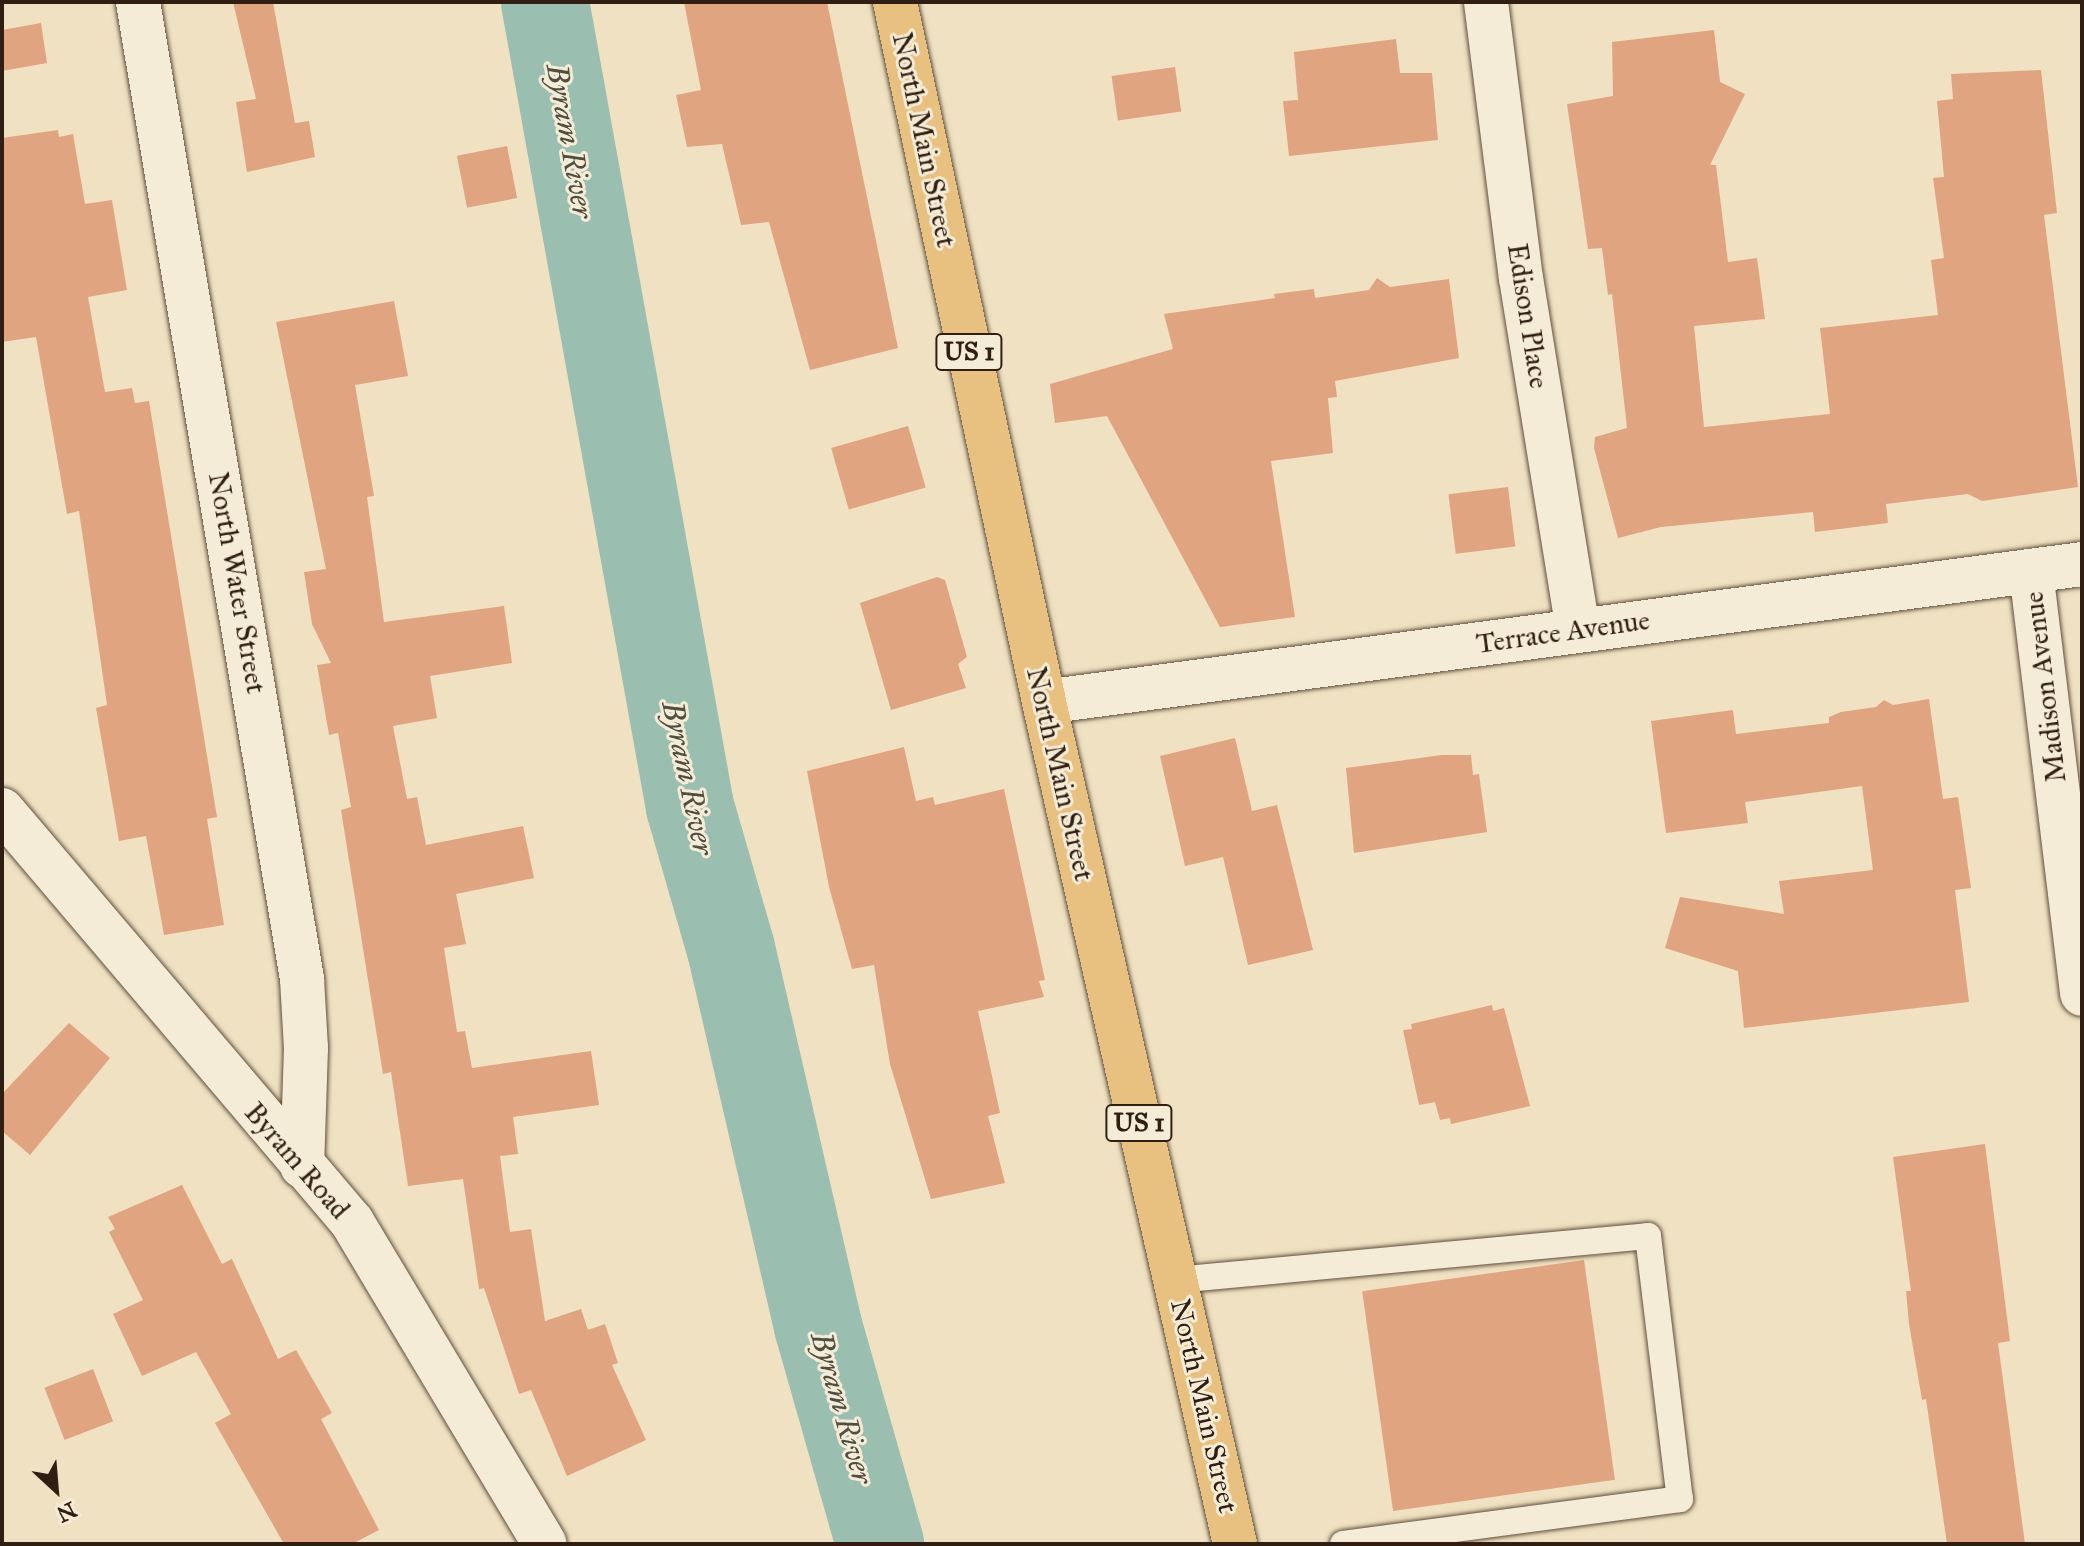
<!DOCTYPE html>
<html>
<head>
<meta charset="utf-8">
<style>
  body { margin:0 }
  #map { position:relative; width:2084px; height:1546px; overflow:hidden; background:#efe1c1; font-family:"IM FELL Great Primer",serif }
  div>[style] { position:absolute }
  .river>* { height:88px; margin:-44px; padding:0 44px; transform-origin:44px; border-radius:44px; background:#9abeb0 }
  .building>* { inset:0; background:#e1a480; transform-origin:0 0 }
  .roads { filter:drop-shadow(0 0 2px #604f3e) drop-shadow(0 0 2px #604f3e) }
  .service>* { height:26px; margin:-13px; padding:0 13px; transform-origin:13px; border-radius:13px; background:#f5ecd7 }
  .minor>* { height:44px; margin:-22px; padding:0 22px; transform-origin:22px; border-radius:22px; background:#f5ecd7 }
  .tertiary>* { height:44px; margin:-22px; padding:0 22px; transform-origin:22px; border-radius:22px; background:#f5ecd7 }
  .secondary>* { height:44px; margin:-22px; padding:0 22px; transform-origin:22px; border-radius:22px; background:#f5ecd7 }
  .primary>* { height:44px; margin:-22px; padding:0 22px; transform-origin:22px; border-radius:22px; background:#e8c080 }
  span { translate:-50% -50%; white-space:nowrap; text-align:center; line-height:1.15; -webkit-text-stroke:6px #f5ecd7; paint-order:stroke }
  .shield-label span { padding:2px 6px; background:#f5ecd7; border:2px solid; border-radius:6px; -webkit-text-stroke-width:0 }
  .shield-label { font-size:26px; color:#311e12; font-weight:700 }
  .street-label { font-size:28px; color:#311e12 }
  .water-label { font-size:30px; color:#504e41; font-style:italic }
  .frame { position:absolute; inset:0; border:4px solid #311e12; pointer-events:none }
  .north { position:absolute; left:16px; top:1450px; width:80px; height:80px; -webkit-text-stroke:6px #f5ecd7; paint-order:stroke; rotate:154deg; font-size:22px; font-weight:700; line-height:32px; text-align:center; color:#311e12 }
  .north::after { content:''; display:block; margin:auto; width:28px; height:36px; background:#311e12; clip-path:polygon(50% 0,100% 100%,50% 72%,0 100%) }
</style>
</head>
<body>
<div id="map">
  <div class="river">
    <i style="left:545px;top:2px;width:818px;rotate:79.79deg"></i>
    <i style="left:690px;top:807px;width:148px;rotate:73.9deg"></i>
    <i style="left:731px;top:949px;width:387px;rotate:77deg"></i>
    <i style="left:818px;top:1326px;width:227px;rotate:74.1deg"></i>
  </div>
  <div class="building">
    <i style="clip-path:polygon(233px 2px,273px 2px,295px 123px,309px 121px,315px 157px,247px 172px,236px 102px,256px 99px)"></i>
    <i style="clip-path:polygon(684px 2px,827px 2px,898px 348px,810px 370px,769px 222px,741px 225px,722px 144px,687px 147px,676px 95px,701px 90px)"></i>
    <i style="clip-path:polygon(41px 23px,47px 63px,2px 71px,2px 30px)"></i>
    <i style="clip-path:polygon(1714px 30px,1720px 82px,1745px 94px,1710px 165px,1716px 165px,1728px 262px,1757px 258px,1765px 319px,1694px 326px,1704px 427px,1830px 414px,1820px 328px,1938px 315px,1931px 260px,1944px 258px,1933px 178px,1944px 177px,1937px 101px,1953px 99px,1951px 74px,2041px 70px,2057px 213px,2044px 215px,2078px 487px,1982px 501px,1968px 494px,1886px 504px,1888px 523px,1815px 532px,1813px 512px,1661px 527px,1618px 538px,1594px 448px,1595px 437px,1627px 428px,1612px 294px,1608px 295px,1602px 248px,1588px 249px,1567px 104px,1613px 96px,1612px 42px)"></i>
    <i style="clip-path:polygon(1396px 39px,1400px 73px,1432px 73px,1438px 140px,1289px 156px,1283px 101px,1298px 100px,1294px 52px)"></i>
    <i style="left:1175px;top:67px;width:45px;height:64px;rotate:82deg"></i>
    <i style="clip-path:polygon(58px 130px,59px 137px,73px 134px,85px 204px,112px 200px,127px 290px,88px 297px,105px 392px,132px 388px,135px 403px,149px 401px,217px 817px,207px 819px,224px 925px,164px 935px,146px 836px,119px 841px,96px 708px,107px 705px,79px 511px,67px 514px,36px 337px,2px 342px,2px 138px)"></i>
    <i style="left:507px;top:146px;width:53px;height:51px;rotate:79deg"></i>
    <i style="clip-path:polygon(1377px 278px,1390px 287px,1449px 279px,1459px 358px,1335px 381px,1337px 397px,1328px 398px,1333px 453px,1271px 461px,1295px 617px,1220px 627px,1107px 416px,1055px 423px,1050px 384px,1173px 349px,1164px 314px,1275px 298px,1274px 294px,1314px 289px,1315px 298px,1369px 290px)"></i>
    <i style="clip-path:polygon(394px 301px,408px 376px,355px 385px,374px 496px,367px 497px,384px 622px,504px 606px,512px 663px,430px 676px,437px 718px,393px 726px,407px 799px,417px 797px,426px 845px,523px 826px,534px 878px,456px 894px,466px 944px,444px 948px,457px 1032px,465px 1031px,472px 1068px,591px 1051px,599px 1105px,513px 1117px,518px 1154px,500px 1156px,510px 1232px,531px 1229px,545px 1321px,581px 1309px,588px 1330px,605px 1324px,618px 1363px,612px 1365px,646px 1440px,567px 1476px,531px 1390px,519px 1394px,484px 1288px,479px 1289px,463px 1179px,408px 1186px,391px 1072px,383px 1074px,341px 810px,351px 807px,338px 733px,329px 735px,317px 665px,331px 663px,312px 624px,304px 572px,326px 569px,276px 322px)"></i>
    <i style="left:908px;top:426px;width:64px;height:80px;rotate:74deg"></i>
    <i style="left:1508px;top:487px;width:60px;height:60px;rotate:83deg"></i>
    <i style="clip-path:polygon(937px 577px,945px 580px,967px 657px,958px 664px,966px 688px,891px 710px,860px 603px)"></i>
    <i style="clip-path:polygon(1929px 699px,1943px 799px,1958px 797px,1971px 888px,1955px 890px,1969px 1002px,1744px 1028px,1738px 971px,1665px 948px,1680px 897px,1784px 914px,1779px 881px,1873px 870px,1862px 786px,1745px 802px,1748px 823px,1666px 833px,1651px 721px,1733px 710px,1736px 734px,1829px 723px,1829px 717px,1841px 712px,1876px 707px,1884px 700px,1893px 705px)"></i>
    <i style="clip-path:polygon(1235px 738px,1252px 811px,1277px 805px,1313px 950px,1248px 965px,1223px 857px,1185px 866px,1160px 756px)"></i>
    <i style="clip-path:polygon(904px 747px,916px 801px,933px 797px,935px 805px,1004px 789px,1045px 980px,1039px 981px,1044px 997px,978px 1011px,1000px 1113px,988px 1116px,1005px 1183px,931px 1199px,890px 1064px,874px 965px,852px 969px,829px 887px,807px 771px)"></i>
    <i style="clip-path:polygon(1442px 755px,1471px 755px,1473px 775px,1479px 774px,1487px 832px,1354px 853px,1346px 768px)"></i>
    <i style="clip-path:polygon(1492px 1005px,1493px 1011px,1504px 1008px,1530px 1106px,1451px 1124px,1450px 1118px,1440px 1120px,1435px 1102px,1419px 1105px,1403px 1030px,1412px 1029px,1411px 1024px)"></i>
    <i style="clip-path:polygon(69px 1023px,110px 1058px,30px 1155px,2px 1131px,2px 1094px)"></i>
    <i style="clip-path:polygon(1985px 1144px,2010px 1341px,1998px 1343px,2025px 1544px,1947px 1544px,1926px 1399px,1922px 1400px,1909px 1324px,1906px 1291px,1911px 1291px,1893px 1157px)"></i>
    <i style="clip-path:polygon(182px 1185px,222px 1264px,232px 1259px,278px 1359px,296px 1350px,332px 1413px,321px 1419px,379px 1530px,352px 1544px,284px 1544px,215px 1423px,231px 1414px,196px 1352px,142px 1376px,113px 1314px,143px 1300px,109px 1232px,115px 1229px,108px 1217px)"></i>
    <i style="left:1584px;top:1260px;width:222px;height:224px;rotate:82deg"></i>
    <i style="left:93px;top:1369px;width:56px;height:52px;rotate:69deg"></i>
  </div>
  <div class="roads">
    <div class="service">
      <i style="left:1175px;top:1280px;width:475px;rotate:-5.3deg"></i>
      <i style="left:1648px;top:1236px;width:265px;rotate:83.1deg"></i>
      <i style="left:1680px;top:1499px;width:340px;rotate:172.4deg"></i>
    </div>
    <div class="minor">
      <i style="left:1486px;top:2px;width:278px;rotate:82.8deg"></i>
      <i style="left:1521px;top:278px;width:357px;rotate:80.8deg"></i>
      <i style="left:2031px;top:571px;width:426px;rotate:83.1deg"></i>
      <i style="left:1044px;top:702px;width:1047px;rotate:-7.57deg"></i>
    </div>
    <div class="tertiary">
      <i style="left:138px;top:2px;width:991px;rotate:80.47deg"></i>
      <i style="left:302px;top:979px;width:69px;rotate:86.7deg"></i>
      <i style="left:306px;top:1048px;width:118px;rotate:91.9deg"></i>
    </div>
    <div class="secondary">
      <i style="left:2px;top:810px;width:541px;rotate:49.65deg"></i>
      <i style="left:352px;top:1222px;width:375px;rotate:59.1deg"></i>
    </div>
    <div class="primary">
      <i style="left:895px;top:2px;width:716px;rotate:77.98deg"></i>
      <i style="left:1044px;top:702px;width:863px;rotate:77.22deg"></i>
    </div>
  </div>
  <div class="shield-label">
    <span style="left:969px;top:352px">US 1</span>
    <span style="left:1139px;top:1123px">US 1</span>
  </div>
  <div class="street-label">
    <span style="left:924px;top:140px;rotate:78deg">North Main Street</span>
    <span style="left:1528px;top:316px;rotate:81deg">Edison Place</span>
    <span style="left:237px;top:583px;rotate:80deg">North Water Street</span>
    <span style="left:1563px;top:632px;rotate:-8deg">Terrace Avenue</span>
    <span style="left:2045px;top:687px;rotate:-97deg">Madison Avenue</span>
    <span style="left:1060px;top:774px;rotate:77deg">North Main Street</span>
    <span style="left:297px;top:1161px;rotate:49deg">Byram Road</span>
    <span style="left:1204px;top:1406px;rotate:77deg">North Main Street</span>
  </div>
  <div class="water-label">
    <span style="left:570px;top:141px;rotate:80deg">Byram River</span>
    <span style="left:688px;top:778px;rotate:78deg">Byram River</span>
    <span style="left:842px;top:1408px;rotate:74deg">Byram River</span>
  </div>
  <div class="frame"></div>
  <div class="north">N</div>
</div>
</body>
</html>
